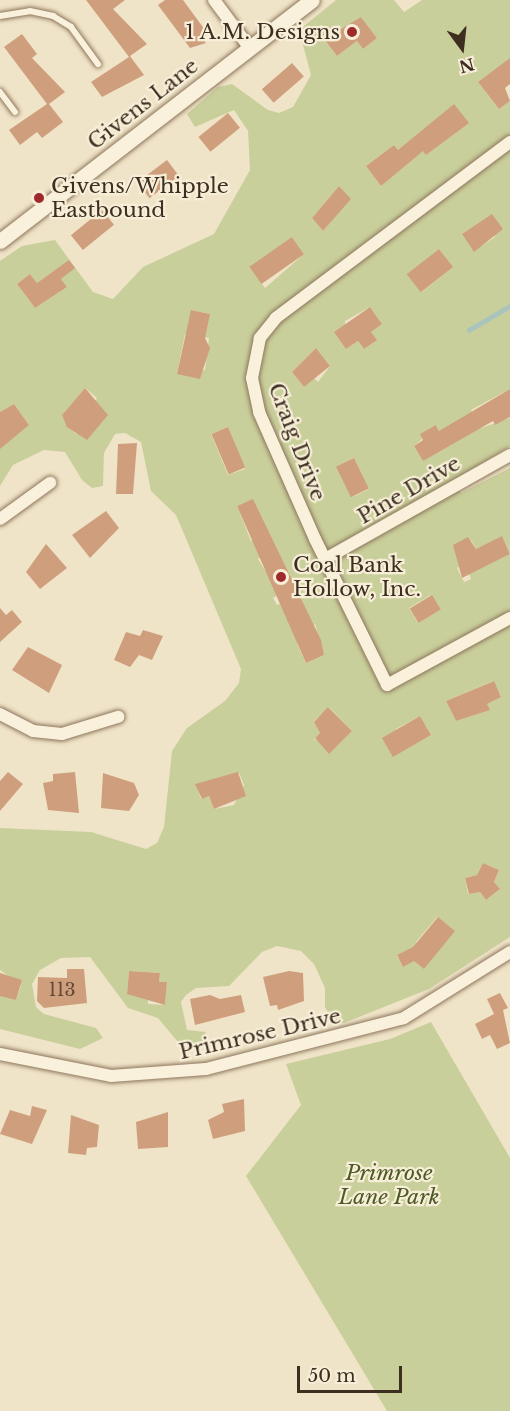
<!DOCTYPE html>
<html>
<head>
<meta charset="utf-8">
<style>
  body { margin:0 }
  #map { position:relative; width:510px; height:1411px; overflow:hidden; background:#f0e4c8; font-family:"Libre Baskerville",serif }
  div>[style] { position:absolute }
  .green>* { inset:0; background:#c9cf9b }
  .stream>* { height:4.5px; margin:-2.25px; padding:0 2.25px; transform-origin:2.25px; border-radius:2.25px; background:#a9c4bc }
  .building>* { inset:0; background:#cf9f7d; transform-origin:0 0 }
  .roads { filter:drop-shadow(0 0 2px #8d765c) drop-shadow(0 0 2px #8d765c) }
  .service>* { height:6px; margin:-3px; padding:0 3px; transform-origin:3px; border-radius:3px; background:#faf1dc }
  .minor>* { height:12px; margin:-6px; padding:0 6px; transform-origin:6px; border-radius:6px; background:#faf1dc }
  .tertiary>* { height:15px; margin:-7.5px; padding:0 7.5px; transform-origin:7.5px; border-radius:7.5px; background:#faf1dc }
  .dots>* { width:16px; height:16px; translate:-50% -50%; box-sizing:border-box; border:3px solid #f7eed8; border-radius:50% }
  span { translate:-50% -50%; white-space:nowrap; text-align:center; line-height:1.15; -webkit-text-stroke:4.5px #f7eed8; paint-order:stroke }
  .number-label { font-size:18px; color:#624a37 }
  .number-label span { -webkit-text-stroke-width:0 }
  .poi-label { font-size:21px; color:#3d2e20 }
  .right { translate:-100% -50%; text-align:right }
  .left { translate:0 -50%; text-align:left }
  .street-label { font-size:21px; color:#3d2e20 }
  .park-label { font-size:21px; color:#4d5a26; font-style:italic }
  .north { position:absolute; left:432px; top:18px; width:60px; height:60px; -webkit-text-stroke:4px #f7eed8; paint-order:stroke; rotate:165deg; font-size:16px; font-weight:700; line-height:24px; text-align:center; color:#3d2e20 }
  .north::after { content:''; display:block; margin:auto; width:21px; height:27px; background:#3d2e20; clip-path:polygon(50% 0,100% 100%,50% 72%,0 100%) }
  .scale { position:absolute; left:297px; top:1366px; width:105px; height:27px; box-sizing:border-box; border:3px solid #3d2e20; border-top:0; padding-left:8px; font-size:18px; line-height:21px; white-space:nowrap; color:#3d2e20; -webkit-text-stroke:4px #f7eed8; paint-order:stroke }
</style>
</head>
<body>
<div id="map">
  <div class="green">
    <i style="clip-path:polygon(evenodd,336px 0,394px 0,404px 12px,422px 0,510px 0,510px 59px,478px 82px,499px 109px,510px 101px,510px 389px,471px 410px,481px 428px,510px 418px,510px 446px,452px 482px,461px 493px,510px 468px,510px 553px,502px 537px,476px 549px,471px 540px,464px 564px,457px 568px,464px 582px,471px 579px,469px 574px,510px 554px,510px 937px,429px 989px,344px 1023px,333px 1021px,325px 1007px,325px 988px,314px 964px,301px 951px,277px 946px,262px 952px,229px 986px,196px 988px,186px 995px,181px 1002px,187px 1030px,206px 1032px,203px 1041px,190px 1044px,178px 1042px,158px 1018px,128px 1008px,90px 957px,61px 958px,40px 970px,32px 984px,36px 1007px,44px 1014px,96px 1028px,103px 1038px,80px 1049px,0 1029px,0 995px,16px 1000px,21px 985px,0 970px,0 828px,91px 832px,146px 849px,157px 843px,164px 827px,172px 751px,187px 728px,225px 701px,239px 683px,241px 669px,176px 515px,151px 491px,141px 442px,125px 433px,115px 434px,104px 453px,103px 486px,92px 488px,82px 480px,65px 452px,44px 450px,13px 465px,0 486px,0 445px,29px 425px,14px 404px,0 412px,0 261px,22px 246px,55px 240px,93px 292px,113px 299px,143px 267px,214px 234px,250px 170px,248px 131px,234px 110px,195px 127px,187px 114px,218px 87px,232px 84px,268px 110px,279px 113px,293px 107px,311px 75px,299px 30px,336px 0,361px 17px,377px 38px,363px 49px,357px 41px,337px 56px,324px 39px,361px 17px,336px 0,394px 145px,407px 162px,381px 186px,366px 166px,394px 145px,336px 0,339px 186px,350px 199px,323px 231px,312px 218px,339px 186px,336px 0,484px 220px,495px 237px,474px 251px,462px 234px,484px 220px,336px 0,292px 237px,304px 254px,265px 288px,253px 271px,292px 237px,336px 0,439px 249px,453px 267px,422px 292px,408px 275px,439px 249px,336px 0,54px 271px,67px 287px,35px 308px,17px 284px,30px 274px,37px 283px,54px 271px,336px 0,370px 307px,382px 324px,371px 332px,376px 340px,364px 349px,358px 341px,346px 349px,345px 321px,370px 307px,336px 0,192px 310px,210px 314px,200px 337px,209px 338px,205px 370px,177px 374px,185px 334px,191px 335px,192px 310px,336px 0,316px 348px,330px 366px,318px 382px,314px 378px,304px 387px,292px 372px,316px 348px,336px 0,85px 388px,97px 398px,76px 434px,62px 415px,85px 388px,336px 0,437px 426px,439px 431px,423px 461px,414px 446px,437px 426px,336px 0,228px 427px,245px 469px,228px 475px,211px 434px,228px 427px,336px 0,354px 458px,369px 489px,353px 497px,337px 467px,354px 458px,336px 0,253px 500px,267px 534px,251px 541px,237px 506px,253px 500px,336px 0,274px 551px,300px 594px,277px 605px,273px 598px,280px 594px,258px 559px,274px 551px,336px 0,431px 595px,440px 610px,418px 623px,409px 608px,431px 595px,336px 0,315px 624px,324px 655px,306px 663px,297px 644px,315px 624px,336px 0,493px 681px,501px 696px,487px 704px,489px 710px,456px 721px,446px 701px,493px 681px,336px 0,329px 707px,352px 731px,335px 748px,314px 739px,320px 733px,314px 721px,329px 707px,336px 0,420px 716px,431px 735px,393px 756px,396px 729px,420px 716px,336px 0,239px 773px,244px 785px,234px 805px,214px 809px,209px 796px,201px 799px,196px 784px,239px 773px,336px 0,483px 863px,499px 870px,494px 882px,499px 890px,486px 900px,480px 892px,468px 894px,465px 878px,477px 875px,483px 863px,336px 0,437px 917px,455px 931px,416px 943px,416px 942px,437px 917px,336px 0,407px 950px,413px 961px,403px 967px,397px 956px,407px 950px,336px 0,129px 971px,160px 973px,159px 982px,167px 983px,165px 1005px,148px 1004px,148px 995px,127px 993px,129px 971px)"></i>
    <i style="clip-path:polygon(431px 1022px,510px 1158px,510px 1411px,387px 1411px,246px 1176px,301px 1105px,286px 1064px,390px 1039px)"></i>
  </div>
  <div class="stream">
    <i style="left:469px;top:330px;width:48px;rotate:-30.3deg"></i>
  </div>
  <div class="building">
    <i style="clip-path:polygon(86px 0,125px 0,113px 9px,147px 44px,130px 56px,144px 75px,102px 97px,91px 82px,129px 57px)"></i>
    <i style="clip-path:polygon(165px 0,183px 0,208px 34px,202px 38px,206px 43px,190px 48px,158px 5px)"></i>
    <i style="clip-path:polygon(361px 17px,377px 38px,363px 49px,357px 41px,337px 56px,324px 39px)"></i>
    <i style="clip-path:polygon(22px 34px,37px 54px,32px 58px,65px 92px,49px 104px,63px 122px,42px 138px,37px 132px,20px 145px,9px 130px,47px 104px,4px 47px)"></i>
    <i style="clip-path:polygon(510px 58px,510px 84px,505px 88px,510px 101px,499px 109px,478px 82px)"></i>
    <i style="left:292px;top:63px;width:18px;height:40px;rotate:49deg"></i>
    <i style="clip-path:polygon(454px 104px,469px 123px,426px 155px,423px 151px,381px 186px,366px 166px,394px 145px,398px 150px)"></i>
    <i style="left:228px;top:113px;width:19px;height:38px;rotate:51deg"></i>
    <i style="left:167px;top:160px;width:20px;height:37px;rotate:53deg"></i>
    <i style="clip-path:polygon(339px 186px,351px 199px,323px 231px,312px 218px)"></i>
    <i style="left:102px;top:210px;width:19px;height:40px;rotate:51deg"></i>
    <i style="clip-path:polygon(492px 214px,503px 229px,474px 252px,462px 234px)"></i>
    <i style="left:292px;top:237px;width:21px;height:52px;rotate:55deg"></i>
    <i style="left:439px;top:249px;width:23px;height:41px;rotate:52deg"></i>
    <i style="clip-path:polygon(69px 260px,75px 268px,61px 279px,67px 287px,35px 308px,17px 284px,30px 274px,37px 283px)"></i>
    <i style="clip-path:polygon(370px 307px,382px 324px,371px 332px,377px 340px,364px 349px,358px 341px,346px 349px,334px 332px)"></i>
    <i style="clip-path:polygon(191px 310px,210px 314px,205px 338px,210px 348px,200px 379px,177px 374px)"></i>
    <i style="clip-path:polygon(316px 348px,330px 366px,304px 387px,292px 372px)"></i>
    <i style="clip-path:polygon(85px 388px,108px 415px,87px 440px,67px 427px,62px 415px)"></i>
    <i style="clip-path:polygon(510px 389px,510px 417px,495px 425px,493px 421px,423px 461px,414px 446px,423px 440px,420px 434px,436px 425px,439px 431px)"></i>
    <i style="clip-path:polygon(14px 404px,29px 425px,0 449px,0 412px)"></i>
    <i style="left:228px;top:427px;width:44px;height:18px;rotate:67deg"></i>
    <i style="clip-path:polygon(137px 443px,133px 494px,116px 494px,118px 444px)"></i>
    <i style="left:354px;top:458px;width:34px;height:20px;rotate:64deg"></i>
    <i style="clip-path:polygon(253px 499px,321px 640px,324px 655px,306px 663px,237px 506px)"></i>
    <i style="clip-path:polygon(106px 511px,119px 528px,90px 558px,72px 535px)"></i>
    <i style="clip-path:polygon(502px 536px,510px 554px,462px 578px,453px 545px,468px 537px,476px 549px)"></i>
    <i style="clip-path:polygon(46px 544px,67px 568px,40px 589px,26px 572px)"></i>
    <i style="left:432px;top:595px;width:17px;height:26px;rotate:59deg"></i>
    <i style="clip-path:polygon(0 608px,6px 615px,12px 610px,22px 622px,0 642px)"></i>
    <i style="clip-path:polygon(143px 630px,163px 636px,152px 660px,139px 655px,130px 667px,114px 660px,126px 632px,140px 636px)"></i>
    <i style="clip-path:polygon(28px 647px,62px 665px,49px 693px,12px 670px)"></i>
    <i style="clip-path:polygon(494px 681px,501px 697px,487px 704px,490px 710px,456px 721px,446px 701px)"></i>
    <i style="clip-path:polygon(328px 707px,352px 731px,329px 754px,315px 738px,320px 733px,314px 722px)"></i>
    <i style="left:420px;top:716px;width:22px;height:44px;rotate:60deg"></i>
    <i style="clip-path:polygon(8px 772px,23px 784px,0 811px,0 781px)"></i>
    <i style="clip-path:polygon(75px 772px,79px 813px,48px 810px,43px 783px,53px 781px,53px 774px)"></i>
    <i style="clip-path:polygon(238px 772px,246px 796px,214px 809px,209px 796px,202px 799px,195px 784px)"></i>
    <i style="clip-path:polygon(103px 773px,134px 783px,139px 795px,129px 811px,101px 808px)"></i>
    <i style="clip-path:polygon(483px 863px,499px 870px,494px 882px,500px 889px,486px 900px,480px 892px,469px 894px,465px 878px,477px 875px)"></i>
    <i style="clip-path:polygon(438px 917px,455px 931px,424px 969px,414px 961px,403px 967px,397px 955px,413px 947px)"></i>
    <i style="clip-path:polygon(67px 969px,84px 969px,87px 1003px,44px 1008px,37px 1001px,38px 977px,67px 978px)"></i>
    <i style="clip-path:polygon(129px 971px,160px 973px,159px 982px,167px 982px,165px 1005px,127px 994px)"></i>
    <i style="clip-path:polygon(289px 971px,303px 973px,304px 1001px,278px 1010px,277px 1005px,270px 1006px,263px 977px)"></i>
    <i style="clip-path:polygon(0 973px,22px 980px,16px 1000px,0 996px)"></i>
    <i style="clip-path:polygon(500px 993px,508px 1008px,503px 1010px,510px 1043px,497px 1049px,490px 1035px,482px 1039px,475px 1024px,494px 1014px,487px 999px)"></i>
    <i style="clip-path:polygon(210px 995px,220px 999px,241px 995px,245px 1012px,195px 1025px,190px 999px)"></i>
    <i style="clip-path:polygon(244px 1099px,245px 1131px,213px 1139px,208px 1120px,224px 1112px,222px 1104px)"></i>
    <i style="clip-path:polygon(32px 1106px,47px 1110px,32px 1144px,0 1134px,10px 1110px,30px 1116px)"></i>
    <i style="clip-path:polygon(168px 1112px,168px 1147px,138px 1149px,136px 1122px)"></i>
    <i style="clip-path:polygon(71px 1115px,99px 1125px,97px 1147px,87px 1148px,86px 1155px,68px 1153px)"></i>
  </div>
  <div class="roads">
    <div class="service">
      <i style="left:0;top:16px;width:30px;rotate:-9deg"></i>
      <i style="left:30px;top:11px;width:24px;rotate:12deg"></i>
      <i style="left:53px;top:16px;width:21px;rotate:31deg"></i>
      <i style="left:71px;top:27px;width:46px;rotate:53.9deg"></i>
      <i style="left:0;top:92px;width:25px;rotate:53deg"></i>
    </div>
    <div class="minor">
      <i style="left:214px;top:0;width:59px;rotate:53.3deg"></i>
      <i style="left:510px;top:142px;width:293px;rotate:143.1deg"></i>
      <i style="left:276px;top:318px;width:26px;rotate:129deg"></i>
      <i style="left:260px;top:338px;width:41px;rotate:101.3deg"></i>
      <i style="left:252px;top:378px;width:35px;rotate:78deg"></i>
      <i style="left:259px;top:412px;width:139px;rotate:66.2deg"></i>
      <i style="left:315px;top:539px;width:163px;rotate:63.7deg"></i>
      <i style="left:387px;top:685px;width:140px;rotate:-28.6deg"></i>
      <i style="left:0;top:519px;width:62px;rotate:-35.8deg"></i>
      <i style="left:327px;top:558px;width:210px;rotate:-29.4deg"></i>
      <i style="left:0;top:714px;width:37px;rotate:27deg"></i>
      <i style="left:33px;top:731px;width:29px;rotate:6deg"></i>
      <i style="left:62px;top:734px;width:59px;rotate:-16.9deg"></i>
      <i style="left:0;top:1054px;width:113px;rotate:11.2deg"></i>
      <i style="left:111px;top:1076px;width:95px;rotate:-4.2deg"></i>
      <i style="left:206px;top:1069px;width:204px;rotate:-14.4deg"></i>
      <i style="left:404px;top:1018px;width:125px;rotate:-31.9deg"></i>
    </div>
    <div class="tertiary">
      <i style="left:0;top:241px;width:394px;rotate:-37.7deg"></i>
    </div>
  </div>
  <div class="dots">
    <i style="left:352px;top:32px;background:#9e2a2b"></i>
    <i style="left:39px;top:198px;background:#9e2a2b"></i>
    <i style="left:281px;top:577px;background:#9e2a2b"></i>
  </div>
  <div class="number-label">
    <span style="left:62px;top:990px">113</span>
  </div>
  <div class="poi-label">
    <span class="right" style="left:340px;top:32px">1 A.M. Designs</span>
    <span class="left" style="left:51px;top:198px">Givens/Whipple<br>Eastbound</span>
    <span class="left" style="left:293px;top:577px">Coal Bank<br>Hollow, Inc.</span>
  </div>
  <div class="street-label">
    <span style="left:143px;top:104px;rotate:-38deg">Givens Lane</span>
    <span style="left:297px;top:442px;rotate:69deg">Craig Drive</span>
    <span style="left:409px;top:490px;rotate:-30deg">Pine Drive</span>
    <span style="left:260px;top:1034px;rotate:-13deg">Primrose Drive</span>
  </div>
  <div class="park-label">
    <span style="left:389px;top:1185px">Primrose<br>Lane Park</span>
  </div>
  <div class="north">N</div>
  <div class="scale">50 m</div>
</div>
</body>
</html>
